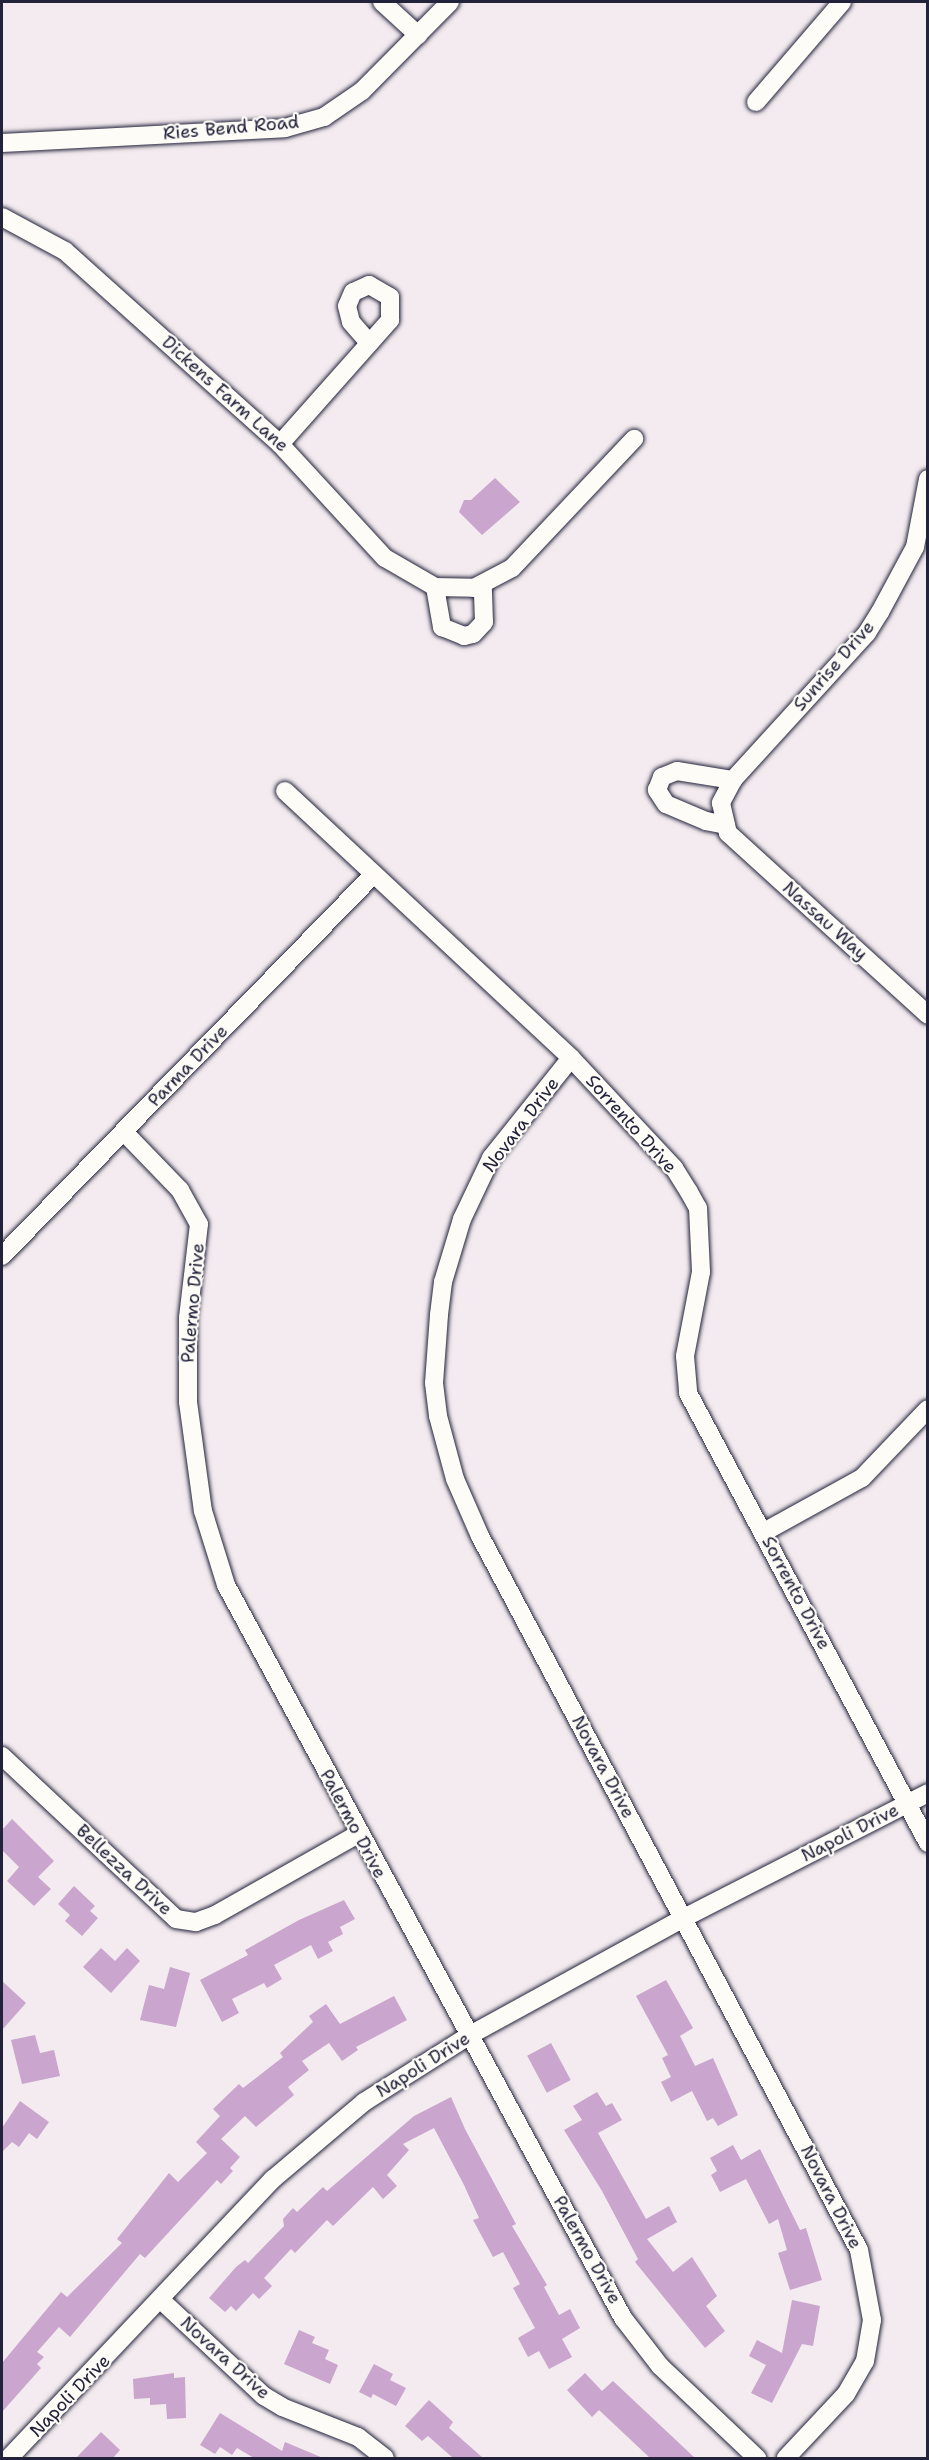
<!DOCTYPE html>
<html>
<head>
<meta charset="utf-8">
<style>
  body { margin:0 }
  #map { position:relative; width:929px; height:2460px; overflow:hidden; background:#f3ebef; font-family:"Shantell Sans",sans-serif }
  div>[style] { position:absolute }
  .building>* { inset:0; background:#caa5cd; transform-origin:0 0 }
  .roads { filter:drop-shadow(0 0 2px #22223b) drop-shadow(0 0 2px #22223b) }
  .minor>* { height:18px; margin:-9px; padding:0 9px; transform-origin:9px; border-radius:9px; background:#fdfcf7 }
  span { translate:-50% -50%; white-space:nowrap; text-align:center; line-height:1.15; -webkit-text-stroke:4.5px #fdfcf7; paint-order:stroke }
  .street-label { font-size:18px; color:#22223b }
  .frame { position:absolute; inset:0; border:3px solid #22223b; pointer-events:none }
</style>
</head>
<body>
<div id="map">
  <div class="building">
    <i style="clip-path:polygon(495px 478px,520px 502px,482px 535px,459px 512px,464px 500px,471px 500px)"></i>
    <i style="clip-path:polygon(12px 1819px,54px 1861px,38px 1877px,51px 1889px,34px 1906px,7px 1881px,19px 1867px,2px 1850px,2px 1830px)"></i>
    <i style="clip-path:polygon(74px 1886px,95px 1906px,90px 1911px,98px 1918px,82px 1936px,65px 1921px,70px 1915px,58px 1904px)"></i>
    <i style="clip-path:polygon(344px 1900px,355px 1919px,340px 1927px,343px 1934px,328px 1942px,333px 1951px,318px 1959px,311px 1945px,274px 1965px,282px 1979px,267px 1988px,264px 1983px,232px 1999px,239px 2013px,222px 2022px,200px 1980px,248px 1955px,245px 1950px,299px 1920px)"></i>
    <i style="clip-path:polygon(101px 1948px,115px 1961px,127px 1948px,140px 1961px,111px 1993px,83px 1967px)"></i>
    <i style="clip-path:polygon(170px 1967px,190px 1973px,176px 2027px,140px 2020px,149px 1985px,164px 1989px)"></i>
    <i style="clip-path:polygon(666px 1980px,693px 2028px,680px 2036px,695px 2066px,713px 2058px,738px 2115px,718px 2126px,713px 2118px,707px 2121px,692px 2091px,671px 2102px,661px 2082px,671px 2077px,662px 2058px,668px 2055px,636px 1996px)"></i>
    <i style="clip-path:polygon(2px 1981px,26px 2003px,2px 2030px)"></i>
    <i style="clip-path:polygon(394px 1996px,407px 2020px,356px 2047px,358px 2050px,342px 2061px,329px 2043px,302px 2061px,309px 2070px,288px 2087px,294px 2095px,256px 2127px,245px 2116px,221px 2139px,240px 2157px,230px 2168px,233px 2171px,221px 2184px,217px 2180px,145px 2258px,140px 2254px,70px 2337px,59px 2327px,37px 2352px,44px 2357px,37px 2364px,41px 2368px,2px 2412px,2px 2363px,61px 2292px,67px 2297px,122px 2243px,117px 2239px,169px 2173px,178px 2182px,207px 2153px,196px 2142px,220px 2116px,213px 2109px,239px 2084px,243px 2088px,283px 2057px,280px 2053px,313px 2022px,309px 2016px,326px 2004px,340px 2024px)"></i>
    <i style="clip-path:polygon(35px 2035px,40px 2053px,54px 2050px,60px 2076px,22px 2084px,11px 2040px)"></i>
    <i style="left:551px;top:2043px;width:42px;height:27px;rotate:62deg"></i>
    <i style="clip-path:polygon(597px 2092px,606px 2106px,612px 2103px,622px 2120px,598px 2133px,646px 2219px,669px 2206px,677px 2222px,647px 2239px,673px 2272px,692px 2257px,717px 2296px,706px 2306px,725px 2331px,705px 2348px,635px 2262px,638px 2259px,602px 2191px,564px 2130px,582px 2120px,573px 2106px)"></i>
    <i style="clip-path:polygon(451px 2097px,465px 2129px,516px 2224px,512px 2226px,547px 2285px,544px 2287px,559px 2315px,570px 2309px,580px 2328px,562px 2339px,572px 2357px,549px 2369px,539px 2351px,528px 2357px,518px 2338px,535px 2328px,513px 2288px,520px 2284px,503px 2252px,493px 2257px,473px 2220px,479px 2218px,464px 2185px,434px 2128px,403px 2144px,409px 2150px,387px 2175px,397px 2186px,383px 2199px,373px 2187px,333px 2226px,327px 2220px,295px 2253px,291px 2249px,264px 2278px,272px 2286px,259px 2299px,253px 2293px,236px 2311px,231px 2306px,225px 2312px,209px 2298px,236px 2267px,245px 2260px,248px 2263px,284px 2226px,283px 2219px,293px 2208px,297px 2212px,323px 2187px,327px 2191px,414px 2116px)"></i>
    <i style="clip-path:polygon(20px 2101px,49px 2122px,37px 2139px,29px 2133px,19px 2147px,12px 2142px,2px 2152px,2px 2128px)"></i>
    <i style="clip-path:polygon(733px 2145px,741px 2160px,760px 2149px,800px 2230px,806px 2228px,822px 2280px,790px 2290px,778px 2253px,787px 2250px,778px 2219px,769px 2224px,746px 2179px,720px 2192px,711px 2175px,717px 2171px,710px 2158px)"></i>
    <i style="clip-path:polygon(792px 2300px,820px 2306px,813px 2346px,802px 2344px,772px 2403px,751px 2393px,766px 2365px,749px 2356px,757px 2340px,782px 2353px)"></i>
    <i style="clip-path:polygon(299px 2330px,315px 2337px,312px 2343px,329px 2350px,325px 2359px,338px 2365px,330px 2384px,284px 2364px)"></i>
    <i style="clip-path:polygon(374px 2364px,393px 2374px,390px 2380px,406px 2388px,396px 2406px,373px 2394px,371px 2398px,359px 2392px)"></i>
    <i style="clip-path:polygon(174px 2373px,174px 2378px,185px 2377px,186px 2418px,167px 2419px,166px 2404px,150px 2405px,150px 2398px,134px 2399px,133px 2379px)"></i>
    <i style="clip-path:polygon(585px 2373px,602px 2391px,613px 2381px,695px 2458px,650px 2458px,599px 2410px,592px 2417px,567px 2390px)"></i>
    <i style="clip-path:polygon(429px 2400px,453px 2422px,449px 2428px,483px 2458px,453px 2458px,428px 2436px,422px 2441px,405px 2426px)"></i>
    <i style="clip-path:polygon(220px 2413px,282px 2451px,285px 2442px,323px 2458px,254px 2458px,237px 2448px,232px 2455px,220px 2447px,215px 2454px,200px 2445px)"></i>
    <i style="clip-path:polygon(101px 2432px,120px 2450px,113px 2458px,76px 2458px)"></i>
  </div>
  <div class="roads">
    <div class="minor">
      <i style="left:382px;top:2px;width:49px;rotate:42.5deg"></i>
      <i style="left:756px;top:102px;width:132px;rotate:-49.3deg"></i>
      <i style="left:2px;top:143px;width:283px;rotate:-3deg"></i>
      <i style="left:285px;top:128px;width:41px;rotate:-15.8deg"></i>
      <i style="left:324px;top:117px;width:46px;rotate:-34.4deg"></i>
      <i style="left:362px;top:91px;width:125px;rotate:-45.3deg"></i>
      <i style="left:2px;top:217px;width:72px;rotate:28.4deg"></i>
      <i style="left:65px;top:251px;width:289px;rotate:41.9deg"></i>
      <i style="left:280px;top:444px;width:155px;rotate:47.4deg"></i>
      <i style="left:385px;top:558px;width:58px;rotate:30.1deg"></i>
      <i style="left:435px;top:587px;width:39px;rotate:1deg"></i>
      <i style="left:474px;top:588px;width:43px;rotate:-27.8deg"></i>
      <i style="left:512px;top:568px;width:178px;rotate:-46.6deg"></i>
      <i style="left:280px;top:444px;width:166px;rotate:-48.4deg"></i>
      <i style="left:390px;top:320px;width:23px;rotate:-90deg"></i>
      <i style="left:390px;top:297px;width:24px;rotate:-150deg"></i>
      <i style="left:369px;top:285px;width:17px;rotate:156deg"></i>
      <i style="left:353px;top:292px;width:15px;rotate:113deg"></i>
      <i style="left:347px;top:306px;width:16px;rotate:76deg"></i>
      <i style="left:351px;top:322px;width:28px;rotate:49deg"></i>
      <i style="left:928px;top:479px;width:69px;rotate:100.8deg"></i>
      <i style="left:915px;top:547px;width:74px;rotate:118.3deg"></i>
      <i style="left:880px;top:612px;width:25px;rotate:122deg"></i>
      <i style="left:867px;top:633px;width:199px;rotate:132.4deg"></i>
      <i style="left:733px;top:780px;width:26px;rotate:118deg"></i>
      <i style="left:721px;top:803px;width:31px;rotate:77deg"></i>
      <i style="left:728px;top:833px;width:270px;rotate:42.3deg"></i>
      <i style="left:435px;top:587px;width:41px;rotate:80.1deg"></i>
      <i style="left:442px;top:627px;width:24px;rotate:22deg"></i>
      <i style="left:464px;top:636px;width:9px;rotate:-13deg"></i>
      <i style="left:473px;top:634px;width:16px;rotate:-47deg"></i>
      <i style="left:484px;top:622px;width:37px;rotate:-92deg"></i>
      <i style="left:285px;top:791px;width:391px;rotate:43deg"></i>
      <i style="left:571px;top:1058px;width:151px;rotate:46.9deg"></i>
      <i style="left:674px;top:1168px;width:28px;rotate:58deg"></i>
      <i style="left:689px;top:1192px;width:18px;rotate:61deg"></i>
      <i style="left:698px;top:1208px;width:64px;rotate:87.3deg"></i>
      <i style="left:701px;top:1272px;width:86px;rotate:100.8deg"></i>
      <i style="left:685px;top:1356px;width:37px;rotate:85deg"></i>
      <i style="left:688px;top:1393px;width:510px;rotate:61.93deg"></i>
      <i style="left:726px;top:825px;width:20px;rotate:-169deg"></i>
      <i style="left:706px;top:821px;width:43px;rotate:-157deg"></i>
      <i style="left:666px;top:804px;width:17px;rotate:-123deg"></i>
      <i style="left:657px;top:790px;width:14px;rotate:-69deg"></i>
      <i style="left:662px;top:777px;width:16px;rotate:-22deg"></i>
      <i style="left:677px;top:771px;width:57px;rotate:9.1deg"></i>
      <i style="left:571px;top:1058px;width:128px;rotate:128.7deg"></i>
      <i style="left:491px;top:1158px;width:68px;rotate:115.4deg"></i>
      <i style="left:462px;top:1219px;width:66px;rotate:106.8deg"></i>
      <i style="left:443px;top:1282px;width:33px;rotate:97deg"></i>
      <i style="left:439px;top:1315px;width:68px;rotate:94.2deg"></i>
      <i style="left:434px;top:1383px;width:33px;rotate:83deg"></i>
      <i style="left:438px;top:1416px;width:65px;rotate:74.9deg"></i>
      <i style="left:455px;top:1479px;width:62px;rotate:66.3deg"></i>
      <i style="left:480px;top:1536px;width:808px;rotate:62.04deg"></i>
      <i style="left:859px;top:2250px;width:71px;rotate:79.5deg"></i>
      <i style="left:872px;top:2320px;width:42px;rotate:99.7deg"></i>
      <i style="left:865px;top:2361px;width:38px;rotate:120deg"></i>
      <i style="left:846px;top:2394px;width:88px;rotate:133.2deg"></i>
      <i style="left:124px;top:1132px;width:81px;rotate:46deg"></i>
      <i style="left:180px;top:1190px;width:39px;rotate:61deg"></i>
      <i style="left:199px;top:1224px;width:95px;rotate:96.7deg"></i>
      <i style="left:188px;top:1318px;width:84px;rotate:90deg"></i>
      <i style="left:188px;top:1402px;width:110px;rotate:82.2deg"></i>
      <i style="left:203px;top:1511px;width:77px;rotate:72.7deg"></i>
      <i style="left:226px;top:1585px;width:834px;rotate:61.56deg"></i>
      <i style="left:623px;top:2318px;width:61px;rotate:52.4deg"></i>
      <i style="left:660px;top:2366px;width:134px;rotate:43.5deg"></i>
      <i style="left:2px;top:1256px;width:533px;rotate:-45.76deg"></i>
      <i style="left:764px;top:1532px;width:112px;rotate:-28.9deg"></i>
      <i style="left:862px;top:1478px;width:95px;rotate:-46.3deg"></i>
      <i style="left:2px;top:1756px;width:238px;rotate:43.1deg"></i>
      <i style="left:176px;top:1919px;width:20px;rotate:9deg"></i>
      <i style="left:196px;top:1922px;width:20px;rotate:-20deg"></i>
      <i style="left:215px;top:1915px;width:164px;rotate:-29.5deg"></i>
      <i style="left:162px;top:2301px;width:139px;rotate:43deg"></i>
      <i style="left:264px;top:2396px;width:21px;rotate:31deg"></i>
      <i style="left:282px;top:2407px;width:82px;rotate:21.5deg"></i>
      <i style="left:358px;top:2437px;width:34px;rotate:38deg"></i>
      <i style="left:9px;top:2458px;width:384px;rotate:-46.6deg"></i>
      <i style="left:273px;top:2179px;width:119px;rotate:-40.2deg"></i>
      <i style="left:364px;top:2102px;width:125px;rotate:-32.3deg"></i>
      <i style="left:470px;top:2035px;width:244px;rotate:-28.7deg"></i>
      <i style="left:684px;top:1918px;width:274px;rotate:-27.1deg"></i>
    </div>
  </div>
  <div class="street-label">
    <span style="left:231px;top:128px;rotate:-5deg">Ries Bend Road</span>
    <span style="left:225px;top:394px;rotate:42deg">Dickens Farm Lane</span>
    <span style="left:834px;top:666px;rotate:-49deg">Sunrise Drive</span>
    <span style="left:825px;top:921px;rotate:42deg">Nassau Way</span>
    <span style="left:188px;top:1066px;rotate:-46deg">Parma Drive</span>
    <span style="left:631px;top:1124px;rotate:48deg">Sorrento Drive</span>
    <span style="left:521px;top:1125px;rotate:-53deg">Novara Drive</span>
    <span style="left:193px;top:1303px;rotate:-85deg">Palermo Drive</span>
    <span style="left:796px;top:1593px;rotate:62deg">Sorrento Drive</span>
    <span style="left:603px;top:1767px;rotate:62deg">Novara Drive</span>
    <span style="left:353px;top:1824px;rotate:62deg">Palermo Drive</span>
    <span style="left:850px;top:1833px;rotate:-27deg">Napoli Drive</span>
    <span style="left:124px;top:1870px;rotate:43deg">Bellezza Drive</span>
    <span style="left:423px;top:2065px;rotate:-32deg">Napoli Drive</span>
    <span style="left:831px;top:2197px;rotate:63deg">Novara Drive</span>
    <span style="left:587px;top:2250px;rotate:61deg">Palermo Drive</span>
    <span style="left:225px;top:2358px;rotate:42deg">Novara Drive</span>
    <span style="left:70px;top:2396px;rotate:-46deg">Napoli Drive</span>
  </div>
  <div class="frame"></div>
</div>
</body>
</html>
